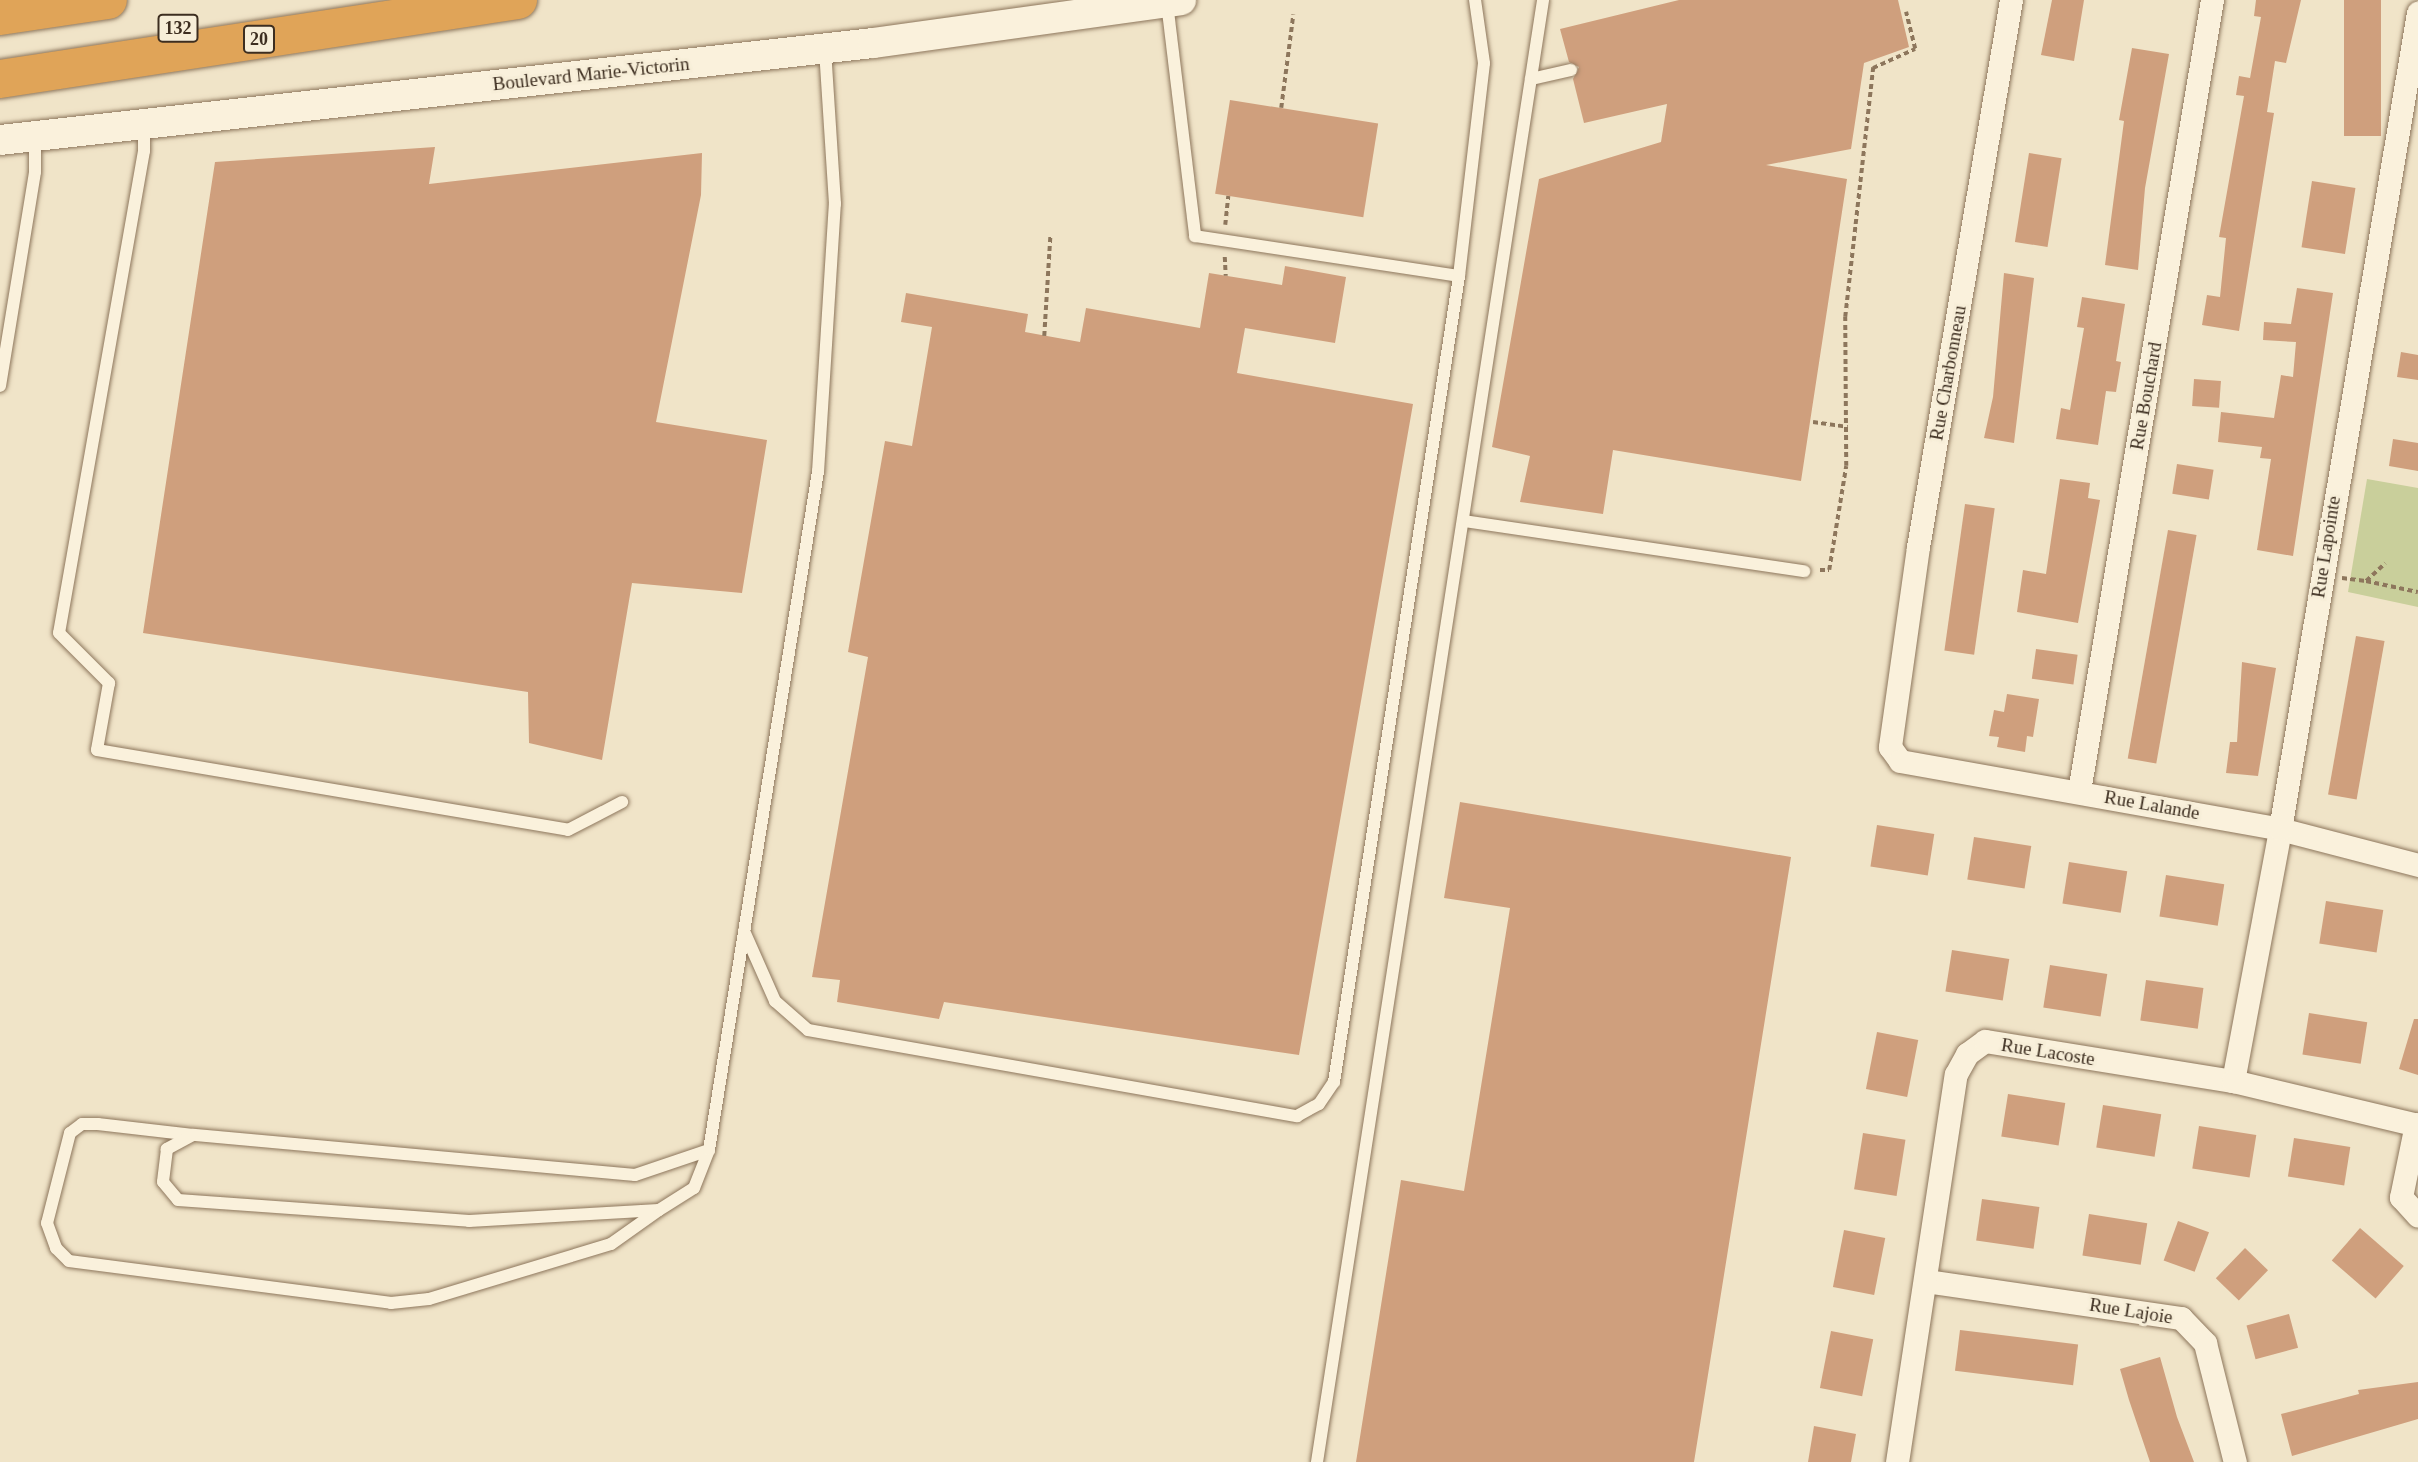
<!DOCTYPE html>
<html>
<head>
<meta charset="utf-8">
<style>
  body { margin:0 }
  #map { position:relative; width:2418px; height:1462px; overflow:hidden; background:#f0e4c8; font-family:"Times New Roman",serif }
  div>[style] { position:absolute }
  .green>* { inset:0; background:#c9cf9b }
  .building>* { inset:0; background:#cf9f7d; transform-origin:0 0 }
  .path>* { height:3.5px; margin-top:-1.75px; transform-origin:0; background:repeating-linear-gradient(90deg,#8d765c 0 5px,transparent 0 8.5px) }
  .roads { filter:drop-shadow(0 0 2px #8d765c) drop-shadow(0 0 2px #8d765c) }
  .service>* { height:12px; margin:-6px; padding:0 6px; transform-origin:6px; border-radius:6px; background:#faf1dc }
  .minor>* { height:23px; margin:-11.5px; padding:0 11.5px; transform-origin:11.5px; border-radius:11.5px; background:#faf1dc }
  .tertiary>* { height:30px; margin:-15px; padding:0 15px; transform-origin:15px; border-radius:15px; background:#faf1dc }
  .motorway>* { height:38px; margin:-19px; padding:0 19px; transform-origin:19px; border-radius:19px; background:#e0a458 }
  span { translate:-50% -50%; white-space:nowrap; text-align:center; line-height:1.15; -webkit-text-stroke:6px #f7eed8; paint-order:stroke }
  .shield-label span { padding:2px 5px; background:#f7eed8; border:2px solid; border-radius:5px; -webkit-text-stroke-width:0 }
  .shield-label { font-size:18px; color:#3d2e20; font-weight:700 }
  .street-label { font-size:19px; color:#3d2e20 }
</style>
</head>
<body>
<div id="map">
  <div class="green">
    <i style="clip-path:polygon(2367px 479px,2418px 488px,2418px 607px,2348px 592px)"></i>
  </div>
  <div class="building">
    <i style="clip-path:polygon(1679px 0,1898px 0,1909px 47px,1864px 63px,1851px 149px,1766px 165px,1847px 179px,1801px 481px,1613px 450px,1603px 514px,1520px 502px,1530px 456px,1492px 447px,1539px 179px,1661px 142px,1667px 104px,1584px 123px,1573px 79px,1579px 67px,1569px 62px,1560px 29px)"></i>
    <i style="clip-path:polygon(2052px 0,2084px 0,2074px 61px,2041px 55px)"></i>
    <i style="clip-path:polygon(2256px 0,2301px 0,2286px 63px,2275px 61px,2267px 112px,2274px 113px,2239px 331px,2202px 325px,2207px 295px,2220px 297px,2226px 238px,2219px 237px,2244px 96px,2236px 95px,2239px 76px,2250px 78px,2261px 17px,2254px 16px)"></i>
    <i style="left:2344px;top:0;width:37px;height:136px"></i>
    <i style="clip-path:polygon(2132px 48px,2169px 54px,2145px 188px,2138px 270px,2105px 265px,2124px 121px,2119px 120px)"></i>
    <i style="left:1230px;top:100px;width:150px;height:95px;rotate:9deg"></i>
    <i style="clip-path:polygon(435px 147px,429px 184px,702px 153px,701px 195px,656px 422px,767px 440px,742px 593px,632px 583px,602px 760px,529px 743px,528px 692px,143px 633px,215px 162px)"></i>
    <i style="left:2029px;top:153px;width:33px;height:90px;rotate:9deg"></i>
    <i style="left:2312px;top:181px;width:44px;height:67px;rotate:9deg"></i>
    <i style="clip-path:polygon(1285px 266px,1346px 277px,1335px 343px,1245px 328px,1237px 373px,1413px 404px,1299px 1055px,944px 1002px,939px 1019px,837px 1002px,840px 980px,812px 977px,868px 657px,848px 652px,885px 441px,912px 446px,932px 327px,901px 322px,906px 293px,1028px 314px,1025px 332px,1080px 342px,1086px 308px,1200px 328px,1209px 273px,1282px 285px)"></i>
    <i style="clip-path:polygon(2004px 273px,2034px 278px,2014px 443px,1984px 438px,1993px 397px)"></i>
    <i style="clip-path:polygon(2297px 288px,2333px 293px,2293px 556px,2257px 550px,2271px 459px,2260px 458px,2262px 447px,2218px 442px,2221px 412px,2274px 418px,2281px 375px,2293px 377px,2296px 342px,2263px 340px,2264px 322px,2291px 324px)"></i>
    <i style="clip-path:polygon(2082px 297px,2125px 304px,2116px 361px,2121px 362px,2116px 392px,2106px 391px,2098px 445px,2056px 439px,2061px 408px,2070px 410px,2084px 328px,2077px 327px)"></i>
    <i style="clip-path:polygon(2401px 352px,2418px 355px,2418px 380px,2397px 377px)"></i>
    <i style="left:2194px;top:379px;width:27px;height:27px;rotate:4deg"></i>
    <i style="clip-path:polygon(2393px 439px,2418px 443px,2418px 471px,2389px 466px)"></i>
    <i style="left:2177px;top:464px;width:37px;height:30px;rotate:9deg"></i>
    <i style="clip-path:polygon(2060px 479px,2090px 483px,2088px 498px,2100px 500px,2078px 623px,2017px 612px,2023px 570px,2046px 574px)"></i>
    <i style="left:1965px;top:504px;width:30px;height:148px;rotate:8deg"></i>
    <i style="left:2168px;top:530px;width:29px;height:232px;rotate:10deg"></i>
    <i style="left:2356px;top:636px;width:29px;height:161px;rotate:10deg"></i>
    <i style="left:2036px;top:649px;width:42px;height:30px;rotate:8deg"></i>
    <i style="clip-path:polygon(2242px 662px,2276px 668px,2258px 776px,2226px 773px,2230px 742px,2237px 742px)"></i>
    <i style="clip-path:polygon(2007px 694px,2039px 699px,2033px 737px,2027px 736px,2025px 752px,1997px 747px,1999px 737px,1989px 736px,1994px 710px,2004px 712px)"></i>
    <i style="clip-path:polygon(1460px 802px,1791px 857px,1694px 1462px,1356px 1462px,1401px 1180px,1464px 1191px,1510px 908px,1444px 898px)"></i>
    <i style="left:1877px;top:825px;width:58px;height:42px;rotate:9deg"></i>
    <i style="left:1974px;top:837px;width:58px;height:43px;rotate:9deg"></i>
    <i style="left:2069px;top:862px;width:59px;height:42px;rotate:9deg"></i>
    <i style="left:2166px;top:875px;width:59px;height:42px;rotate:9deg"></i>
    <i style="left:2326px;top:901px;width:58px;height:43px;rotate:9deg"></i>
    <i style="left:1952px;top:950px;width:58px;height:42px;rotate:9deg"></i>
    <i style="left:2050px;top:965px;width:58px;height:43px;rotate:9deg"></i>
    <i style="left:2146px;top:980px;width:58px;height:41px;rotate:8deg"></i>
    <i style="left:2309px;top:1013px;width:59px;height:42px;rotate:9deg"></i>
    <i style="clip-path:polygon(2414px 1019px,2418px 1019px,2418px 1075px,2399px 1069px)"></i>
    <i style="left:1877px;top:1032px;width:42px;height:58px;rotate:11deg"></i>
    <i style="left:2008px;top:1094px;width:58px;height:43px;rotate:9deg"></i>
    <i style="left:2103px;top:1105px;width:59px;height:43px;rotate:9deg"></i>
    <i style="left:2199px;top:1126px;width:58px;height:43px;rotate:9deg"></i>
    <i style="left:1863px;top:1133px;width:43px;height:57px;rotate:9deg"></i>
    <i style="left:2294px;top:1138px;width:57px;height:39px;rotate:9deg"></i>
    <i style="left:1982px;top:1199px;width:58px;height:42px;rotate:8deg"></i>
    <i style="left:2089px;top:1214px;width:59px;height:42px;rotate:9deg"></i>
    <i style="left:2178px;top:1221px;width:33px;height:42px;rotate:20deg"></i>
    <i style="left:2360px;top:1228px;width:58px;height:43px;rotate:41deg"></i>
    <i style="left:1844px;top:1230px;width:42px;height:58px;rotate:11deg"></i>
    <i style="left:2245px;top:1248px;width:32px;height:42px;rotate:44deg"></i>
    <i style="left:2289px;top:1314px;width:35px;height:44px;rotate:75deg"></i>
    <i style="left:1960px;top:1330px;width:119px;height:41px;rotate:7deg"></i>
    <i style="left:1831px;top:1331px;width:43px;height:58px;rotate:11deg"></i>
    <i style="clip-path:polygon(2160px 1357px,2177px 1417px,2194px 1462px,2150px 1462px,2129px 1400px,2120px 1369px)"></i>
    <i style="clip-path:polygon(2418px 1382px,2418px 1419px,2292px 1456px,2281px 1414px,2359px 1394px,2358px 1390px)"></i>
    <i style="clip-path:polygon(1814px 1426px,1856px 1434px,1851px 1462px,1808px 1462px)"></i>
  </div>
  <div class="path">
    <i style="left:1281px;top:108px;width:94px;rotate:-82.6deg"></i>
    <i style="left:1225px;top:225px;width:29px;rotate:-84deg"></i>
    <i style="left:1225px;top:257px;width:19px;rotate:87deg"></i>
    <i style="left:1044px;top:336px;width:99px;rotate:-86.5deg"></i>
    <i style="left:1813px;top:422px;width:35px;rotate:8deg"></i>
    <i style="left:1820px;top:570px;width:9px"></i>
    <i style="left:1829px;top:570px;width:105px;rotate:-80.7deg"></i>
    <i style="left:1846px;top:466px;width:149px;rotate:-90.4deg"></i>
    <i style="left:1845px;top:317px;width:251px;rotate:-83.6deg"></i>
    <i style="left:1873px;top:68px;width:46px;rotate:-24.3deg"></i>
    <i style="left:1915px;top:49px;width:38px;rotate:-104deg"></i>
    <i style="left:2342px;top:578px;width:24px;rotate:7deg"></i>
    <i style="left:2366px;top:581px;width:26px;rotate:-43deg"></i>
    <i style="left:2366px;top:581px;width:53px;rotate:11.9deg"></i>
  </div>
  <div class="roads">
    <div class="service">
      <i style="left:1167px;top:3px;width:235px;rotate:83.1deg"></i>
      <i style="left:1195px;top:236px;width:267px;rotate:8.6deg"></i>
      <i style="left:1531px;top:79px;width:41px;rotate:-12.7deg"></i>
      <i style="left:144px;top:123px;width:28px;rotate:90deg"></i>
      <i style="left:144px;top:151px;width:489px;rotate:100deg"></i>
      <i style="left:59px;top:633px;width:71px;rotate:45deg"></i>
      <i style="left:109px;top:683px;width:68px;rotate:100.2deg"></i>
      <i style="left:97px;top:750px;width:478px;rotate:9.6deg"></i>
      <i style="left:568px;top:830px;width:61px;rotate:-27.4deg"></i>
      <i style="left:0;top:386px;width:217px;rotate:-80.7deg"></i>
      <i style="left:35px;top:172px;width:37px;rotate:-90deg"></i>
      <i style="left:1464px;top:521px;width:344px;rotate:8.4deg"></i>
      <i style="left:744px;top:931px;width:77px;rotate:66.1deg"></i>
      <i style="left:775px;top:1001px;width:44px;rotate:41.3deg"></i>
      <i style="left:808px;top:1030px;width:497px;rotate:10deg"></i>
      <i style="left:1297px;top:1116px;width:25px;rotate:-29deg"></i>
      <i style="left:1319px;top:1104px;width:27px;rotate:-56deg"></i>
      <i style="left:1334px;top:1082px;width:816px;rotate:-81.18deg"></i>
      <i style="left:1459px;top:276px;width:214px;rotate:-83.3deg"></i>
      <i style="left:1484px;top:63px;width:64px;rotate:-98.1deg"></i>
      <i style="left:193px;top:1135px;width:96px;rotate:-173.4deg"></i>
      <i style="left:98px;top:1124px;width:16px;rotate:180deg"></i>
      <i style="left:82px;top:1124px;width:15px;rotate:143deg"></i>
      <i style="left:70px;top:1133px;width:93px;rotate:104.3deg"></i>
      <i style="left:47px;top:1223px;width:27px;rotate:70deg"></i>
      <i style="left:56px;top:1248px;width:18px;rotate:45deg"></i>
      <i style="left:69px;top:1261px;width:325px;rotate:7.4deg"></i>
      <i style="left:391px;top:1303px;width:38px;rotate:-6deg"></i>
      <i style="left:429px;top:1299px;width:190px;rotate:-16.8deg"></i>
      <i style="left:611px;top:1244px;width:59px;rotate:-35.3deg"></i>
      <i style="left:709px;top:1150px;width:78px;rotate:161.3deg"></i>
      <i style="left:635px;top:1175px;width:444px;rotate:-174.8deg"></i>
      <i style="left:193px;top:1135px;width:30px;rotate:152deg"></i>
      <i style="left:167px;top:1149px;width:33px;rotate:97deg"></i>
      <i style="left:163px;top:1182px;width:23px;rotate:50deg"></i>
      <i style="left:178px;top:1200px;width:292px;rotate:4.1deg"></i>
      <i style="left:469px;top:1221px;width:190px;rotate:-3.3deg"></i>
      <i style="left:659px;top:1210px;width:41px;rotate:-32.2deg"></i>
      <i style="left:694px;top:1188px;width:41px;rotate:-68.5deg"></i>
      <i style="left:709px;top:1150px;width:687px;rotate:-80.87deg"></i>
      <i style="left:818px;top:472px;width:269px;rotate:-86.4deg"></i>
      <i style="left:835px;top:204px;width:156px;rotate:-93.7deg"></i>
      <i style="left:1317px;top:1462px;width:1479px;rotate:-81.21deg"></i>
    </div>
    <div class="minor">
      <i style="left:2011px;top:0;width:555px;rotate:99.65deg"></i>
      <i style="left:1918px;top:547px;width:202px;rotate:98deg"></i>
      <i style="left:1890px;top:747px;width:17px;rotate:54deg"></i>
      <i style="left:1900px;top:761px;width:386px;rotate:10.1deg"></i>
      <i style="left:2280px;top:829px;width:143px;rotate:14.6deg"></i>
      <i style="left:2079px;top:791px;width:802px;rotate:-80.46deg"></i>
      <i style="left:2233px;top:1081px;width:256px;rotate:-79.4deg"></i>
      <i style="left:2280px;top:829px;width:828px;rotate:-80.4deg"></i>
      <i style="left:2416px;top:1124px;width:75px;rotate:101.6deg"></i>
      <i style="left:2401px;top:1197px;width:25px;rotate:48deg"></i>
      <i style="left:1926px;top:1281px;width:258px;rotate:8.3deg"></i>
      <i style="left:2181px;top:1318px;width:35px;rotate:46deg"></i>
      <i style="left:2205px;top:1343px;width:123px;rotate:75.9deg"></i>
      <i style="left:1897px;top:1462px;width:392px;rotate:-81.4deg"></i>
      <i style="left:1956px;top:1074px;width:23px;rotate:-61deg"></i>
      <i style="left:1967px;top:1054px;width:22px;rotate:-36deg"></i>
      <i style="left:1985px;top:1041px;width:251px;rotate:9.2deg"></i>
      <i style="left:2233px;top:1081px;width:190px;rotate:13.4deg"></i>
    </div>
    <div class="tertiary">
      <i style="left:0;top:140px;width:878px;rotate:-6.34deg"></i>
      <i style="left:873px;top:43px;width:311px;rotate:-7.9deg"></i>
    </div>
    <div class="motorway">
      <i style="left:0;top:16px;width:109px;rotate:-8.4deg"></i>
      <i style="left:0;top:79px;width:524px;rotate:-8.67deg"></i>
    </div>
  </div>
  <div class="shield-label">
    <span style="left:178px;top:28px">132</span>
    <span style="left:259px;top:39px">20</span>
  </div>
  <div class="street-label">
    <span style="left:591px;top:74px;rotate:-6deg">Boulevard Marie-Victorin</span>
    <span style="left:1948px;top:373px;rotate:-80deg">Rue Charbonneau</span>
    <span style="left:2146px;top:396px;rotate:-80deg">Rue Bouchard</span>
    <span style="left:2326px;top:547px;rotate:-81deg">Rue Lapointe</span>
    <span style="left:2152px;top:805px;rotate:10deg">Rue Lalande</span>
    <span style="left:2048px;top:1052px;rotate:9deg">Rue Lacoste</span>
    <span style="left:2131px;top:1311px;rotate:9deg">Rue Lajoie</span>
  </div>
</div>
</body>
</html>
